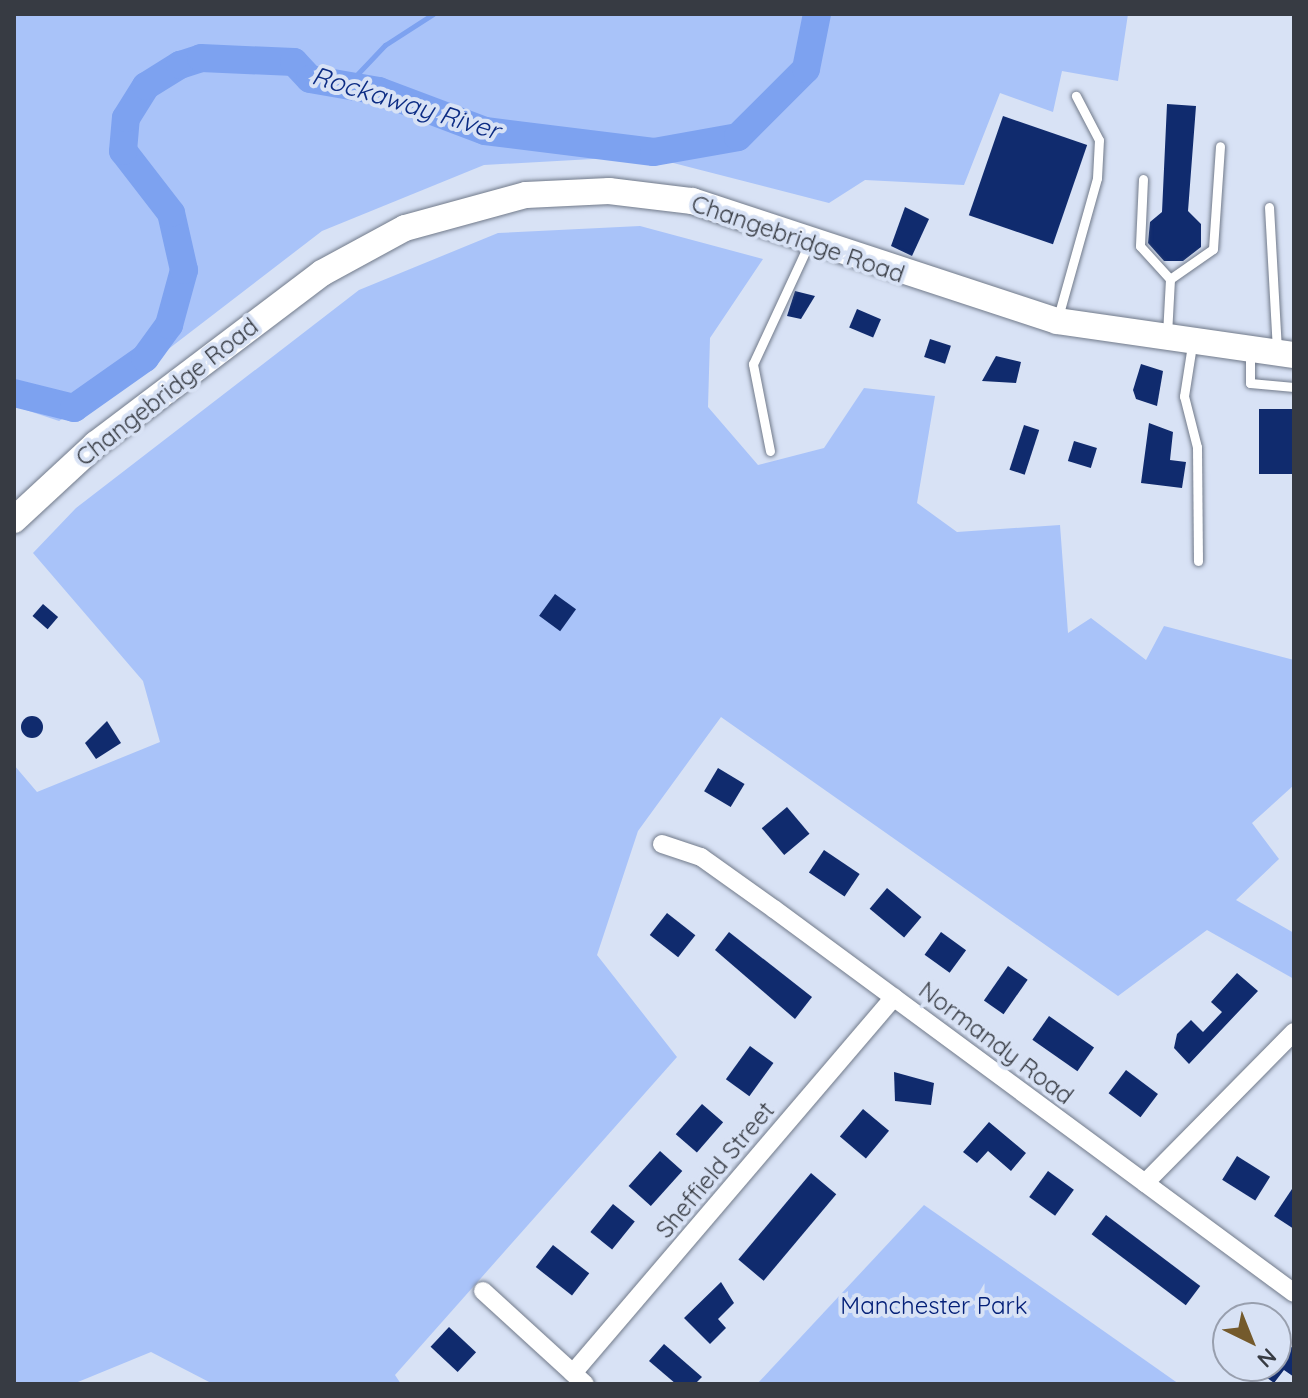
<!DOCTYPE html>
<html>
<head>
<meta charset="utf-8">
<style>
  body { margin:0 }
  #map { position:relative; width:1308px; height:1398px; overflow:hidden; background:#d8e2f5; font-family:Quicksand,sans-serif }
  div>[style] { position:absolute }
  .green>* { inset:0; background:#a9c3f9 }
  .stream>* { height:5px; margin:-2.5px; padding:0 2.5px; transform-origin:2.5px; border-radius:2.5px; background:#7da2f0 }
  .river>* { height:28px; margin:-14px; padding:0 14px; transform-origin:14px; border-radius:14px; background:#7da2f0 }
  .building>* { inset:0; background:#102b6e; transform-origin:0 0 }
  .round { border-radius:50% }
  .roads { filter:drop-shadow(0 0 2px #717a8a) drop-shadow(0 0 2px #717a8a) }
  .lane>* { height:9px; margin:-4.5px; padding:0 4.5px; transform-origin:4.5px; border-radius:4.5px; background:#fff }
  .street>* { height:18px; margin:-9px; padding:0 9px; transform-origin:9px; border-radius:9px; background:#fff }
  .secondary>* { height:26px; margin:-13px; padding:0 13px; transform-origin:13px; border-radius:13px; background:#fff }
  span { translate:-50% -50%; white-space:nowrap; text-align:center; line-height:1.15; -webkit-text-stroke:8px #d8e2f5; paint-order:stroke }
  .street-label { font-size:24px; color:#373b43 }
  .park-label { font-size:24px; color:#042078 }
  .water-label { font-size:26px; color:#0c2c84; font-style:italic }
  .frame { position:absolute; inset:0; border:16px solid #373b43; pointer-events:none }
  .north { position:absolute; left:1212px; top:1302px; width:80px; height:80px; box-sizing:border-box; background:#d8e2f5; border:2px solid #989fae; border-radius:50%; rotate:137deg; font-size:22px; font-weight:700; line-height:32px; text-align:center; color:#373b43 }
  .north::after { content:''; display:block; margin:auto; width:28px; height:36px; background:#745a2c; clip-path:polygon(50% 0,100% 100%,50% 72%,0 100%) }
</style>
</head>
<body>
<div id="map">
  <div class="green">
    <i style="clip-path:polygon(14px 14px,1128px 14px,1118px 81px,1062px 71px,1053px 112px,1000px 93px,964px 185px,865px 180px,829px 203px,646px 156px,484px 165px,322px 231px,76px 420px,80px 408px,59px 421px,14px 406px)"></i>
    <i style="clip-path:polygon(640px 226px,763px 259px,710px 338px,708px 407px,758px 465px,824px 448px,864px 388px,935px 396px,917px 503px,957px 532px,1060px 525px,1068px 633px,1091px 618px,1146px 660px,1164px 626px,1294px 660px,1294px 785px,1252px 823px,1279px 859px,1236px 900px,1294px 933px,1294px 979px,1207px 930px,1118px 996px,721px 717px,638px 831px,597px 955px,677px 1057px,395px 1375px,401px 1384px,213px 1384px,151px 1352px,73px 1384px,14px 1384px,14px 765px,37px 792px,160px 742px,143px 681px,33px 553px,76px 508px,359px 290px,498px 233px)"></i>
    <i style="clip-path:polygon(924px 1205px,1051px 1294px,1179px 1384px,757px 1384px)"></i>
  </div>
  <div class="stream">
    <i style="left:348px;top:84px;width:54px;rotate:-46.5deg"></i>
    <i style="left:385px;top:45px;width:57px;rotate:-32.9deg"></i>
  </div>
  <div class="river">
    <i style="left:14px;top:393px;width:62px;rotate:14deg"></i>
    <i style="left:74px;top:408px;width:87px;rotate:-35.2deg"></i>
    <i style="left:145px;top:358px;width:41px;rotate:-54deg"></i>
    <i style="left:169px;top:325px;width:57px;rotate:-74.7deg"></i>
    <i style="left:184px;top:270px;width:58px;rotate:-102.8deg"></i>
    <i style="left:171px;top:213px;width:78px;rotate:-127.7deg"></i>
    <i style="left:123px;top:151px;width:33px;rotate:-85deg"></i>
    <i style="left:126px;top:118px;width:38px;rotate:-58deg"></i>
    <i style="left:146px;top:86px;width:40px;rotate:-32deg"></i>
    <i style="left:180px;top:65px;width:22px;rotate:-18deg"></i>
    <i style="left:201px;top:58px;width:93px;rotate:2.5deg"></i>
    <i style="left:294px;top:62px;width:23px;rotate:47deg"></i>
    <i style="left:310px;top:79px;width:70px;rotate:9.9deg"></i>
    <i style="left:379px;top:91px;width:113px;rotate:20.7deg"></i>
    <i style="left:485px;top:131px;width:170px;rotate:7.1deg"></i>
    <i style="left:654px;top:152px;width:85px;rotate:-10.1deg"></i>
    <i style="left:738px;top:137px;width:96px;rotate:-45deg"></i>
    <i style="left:806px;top:69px;width:56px;rotate:-78.7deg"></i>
  </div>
  <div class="building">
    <i style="clip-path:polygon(1167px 104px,1196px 106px,1188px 211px,1201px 224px,1201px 247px,1183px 261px,1164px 261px,1148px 243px,1150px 222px,1162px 212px)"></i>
    <i style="left:1003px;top:116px;width:89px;height:105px;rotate:19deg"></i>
    <i style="clip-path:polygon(905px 207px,929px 219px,912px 256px,891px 246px)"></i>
    <i style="clip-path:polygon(795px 291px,815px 296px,801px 319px,787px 316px)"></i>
    <i style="left:857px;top:309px;width:26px;height:20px;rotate:23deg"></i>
    <i style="left:930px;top:339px;width:22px;height:19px;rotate:18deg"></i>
    <i style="clip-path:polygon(996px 356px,1021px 362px,1016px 383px,982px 381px)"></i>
    <i style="clip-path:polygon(1141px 364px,1163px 371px,1157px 406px,1136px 399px,1133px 390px)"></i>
    <i style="left:1259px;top:409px;width:35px;height:65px"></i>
    <i style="clip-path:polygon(1149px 423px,1173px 432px,1170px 460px,1186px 462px,1182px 488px,1141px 483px)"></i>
    <i style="left:1024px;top:425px;width:16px;height:47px;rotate:18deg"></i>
    <i style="left:1074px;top:441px;width:24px;height:21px;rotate:17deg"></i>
    <i style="left:555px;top:594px;width:26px;height:27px;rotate:36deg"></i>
    <i style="left:43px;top:604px;width:20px;height:16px;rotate:41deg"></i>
    <i class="round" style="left:21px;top:716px;width:22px;height:22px"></i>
    <i style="clip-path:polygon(107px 721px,121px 743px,96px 759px,85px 743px)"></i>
    <i style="left:718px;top:768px;width:31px;height:27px;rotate:31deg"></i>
    <i style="left:787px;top:807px;width:35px;height:33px;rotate:50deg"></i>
    <i style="left:824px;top:850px;width:43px;height:27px;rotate:34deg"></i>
    <i style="left:887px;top:888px;width:45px;height:27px;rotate:40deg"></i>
    <i style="left:667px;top:913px;width:36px;height:28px;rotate:38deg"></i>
    <i style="clip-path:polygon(729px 932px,812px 997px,795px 1019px,715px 950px)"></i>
    <i style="left:941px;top:932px;width:31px;height:28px;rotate:36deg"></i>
    <i style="left:1008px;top:966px;width:24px;height:42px;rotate:35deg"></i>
    <i style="clip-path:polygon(1237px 973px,1258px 991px,1189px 1064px,1174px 1048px,1177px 1034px,1191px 1020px,1203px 1032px,1222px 1012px,1211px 1002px)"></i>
    <i style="left:1049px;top:1016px;width:55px;height:29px;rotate:35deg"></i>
    <i style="left:750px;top:1046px;width:29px;height:41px;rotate:36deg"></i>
    <i style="left:1126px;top:1070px;width:40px;height:29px;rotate:37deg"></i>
    <i style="clip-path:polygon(894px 1072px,934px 1083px,931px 1105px,895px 1101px)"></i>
    <i style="left:702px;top:1104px;width:28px;height:40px;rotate:41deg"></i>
    <i style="left:863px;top:1109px;width:34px;height:36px;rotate:40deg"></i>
    <i style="clip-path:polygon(989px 1122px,1026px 1153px,1011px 1171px,988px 1151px,977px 1163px,963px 1152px)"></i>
    <i style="left:660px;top:1151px;width:30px;height:47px;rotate:42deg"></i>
    <i style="left:1237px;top:1156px;width:39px;height:28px;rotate:32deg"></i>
    <i style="left:1048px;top:1171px;width:32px;height:32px;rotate:36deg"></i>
    <i style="left:811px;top:1173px;width:33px;height:113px;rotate:40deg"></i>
    <i style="clip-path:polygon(1294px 1186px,1294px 1229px,1274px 1216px)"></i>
    <i style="left:613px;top:1204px;width:28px;height:36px;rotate:39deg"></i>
    <i style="left:1106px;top:1215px;width:118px;height:24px;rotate:37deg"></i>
    <i style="left:553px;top:1245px;width:46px;height:28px;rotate:38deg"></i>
    <i style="clip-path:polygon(721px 1282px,734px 1303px,718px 1319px,726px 1328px,710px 1344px,684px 1318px)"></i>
    <i style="left:449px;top:1327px;width:37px;height:27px;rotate:43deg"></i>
    <i style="clip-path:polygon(1276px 1336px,1294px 1349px,1294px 1377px,1284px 1370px,1274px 1383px,1251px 1366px,1276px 1366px)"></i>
    <i style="clip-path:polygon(664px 1344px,702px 1377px,695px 1384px,676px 1384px,649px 1361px)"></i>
  </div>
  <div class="roads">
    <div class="lane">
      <i style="left:1143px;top:179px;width:67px;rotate:92.6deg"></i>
      <i style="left:1140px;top:246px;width:45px;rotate:47.7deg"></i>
      <i style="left:1170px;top:279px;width:55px;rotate:93.1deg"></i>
      <i style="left:1269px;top:207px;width:144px;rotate:86.8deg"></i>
      <i style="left:1170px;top:279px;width:52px;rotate:-34.9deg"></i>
      <i style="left:1213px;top:249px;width:103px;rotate:-86.1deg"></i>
      <i style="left:1058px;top:317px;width:144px;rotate:-74.3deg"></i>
      <i style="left:1097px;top:178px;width:38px;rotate:-87deg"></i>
      <i style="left:1099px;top:140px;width:50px;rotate:-117.6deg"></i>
      <i style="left:1192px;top:345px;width:52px;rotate:98.9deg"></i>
      <i style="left:1184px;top:396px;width:53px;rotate:75.7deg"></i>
      <i style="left:1197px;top:447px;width:114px;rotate:89.5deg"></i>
      <i style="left:1250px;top:352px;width:31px;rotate:90deg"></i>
      <i style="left:1250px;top:383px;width:44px;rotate:5.2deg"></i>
      <i style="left:770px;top:451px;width:89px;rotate:-101.1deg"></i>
      <i style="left:753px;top:364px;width:136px;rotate:-65.1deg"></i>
    </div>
    <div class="street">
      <i style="left:662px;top:844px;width:41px;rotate:18.4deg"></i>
      <i style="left:701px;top:857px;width:90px;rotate:35.5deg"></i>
      <i style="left:774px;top:909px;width:646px;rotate:36.44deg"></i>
      <i style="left:1145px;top:1183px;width:212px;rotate:-45.4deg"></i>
      <i style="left:483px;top:1291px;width:138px;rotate:42.4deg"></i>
      <i style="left:573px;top:1373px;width:494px;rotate:-49.5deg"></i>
    </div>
    <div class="secondary">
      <i style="left:14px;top:520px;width:112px;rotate:-42.8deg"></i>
      <i style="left:96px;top:444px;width:283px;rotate:-37.1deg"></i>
      <i style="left:322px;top:273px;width:94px;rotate:-28.5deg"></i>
      <i style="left:405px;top:228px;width:125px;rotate:-15.3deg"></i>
      <i style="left:526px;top:195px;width:83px;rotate:-2.8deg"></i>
      <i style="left:609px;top:191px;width:84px;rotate:6.9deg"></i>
      <i style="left:692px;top:201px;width:384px;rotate:18.2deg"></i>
      <i style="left:1057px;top:321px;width:239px;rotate:8.2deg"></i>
    </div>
  </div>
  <div class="street-label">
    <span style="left:798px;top:239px;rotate:19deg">Changebridge Road</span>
    <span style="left:167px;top:392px;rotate:-38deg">Changebridge Road</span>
    <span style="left:996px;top:1043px;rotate:37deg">Normandy Road</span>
    <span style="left:715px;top:1170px;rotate:-50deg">Sheffield Street</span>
  </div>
  <div class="park-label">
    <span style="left:934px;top:1306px">Manchester Park</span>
  </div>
  <div class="water-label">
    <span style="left:406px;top:103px;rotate:17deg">Rockaway River</span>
  </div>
  <div class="frame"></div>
  <div class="north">N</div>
</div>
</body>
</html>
